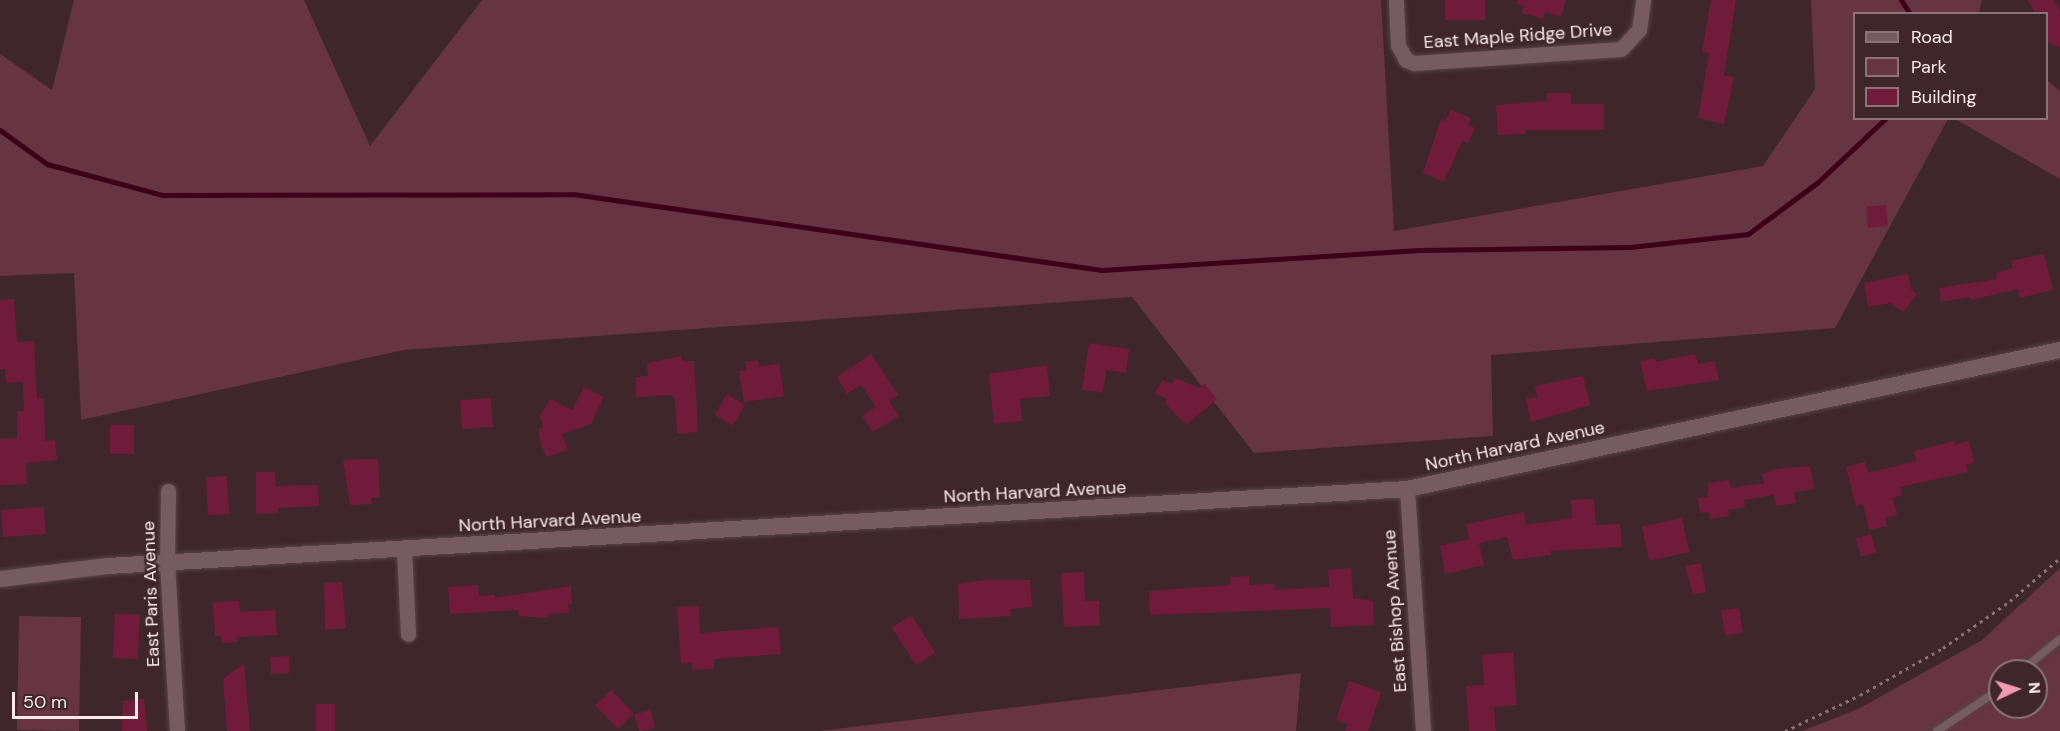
<!DOCTYPE html>
<html>
<head>
<meta charset="utf-8">
<style>
  body { margin:0 }
  #map { position:relative; width:2060px; height:731px; overflow:hidden; background:#3e262c; font-family:"DM Sans",sans-serif }
  div>[style] { position:absolute }
  .green>* { inset:0; background:#663442; transform-origin:0 0 }
  .stream>* { height:5px; margin:-2.5px; padding:0 2.5px; transform-origin:2.5px; border-radius:2.5px; background:#3c0018 }
  .building>* { inset:0; background:#711b3b; transform-origin:0 0 }
  .path>* { height:3px; margin-top:-1.5px; transform-origin:0; background:repeating-linear-gradient(90deg,#877277 0 3px,transparent 0 7.5px) }
  .roads { filter:drop-shadow(0 0 2px #584349) drop-shadow(0 0 2px #584349) }
  .service>* { height:8px; margin:-4px; padding:0 4px; transform-origin:4px; border-radius:4px; background:#775b62 }
  .minor>* { height:15px; margin:-7.5px; padding:0 7.5px; transform-origin:7.5px; border-radius:7.5px; background:#775b62 }
  .tertiary>* { height:16px; margin:-8px; padding:0 8px; transform-origin:8px; border-radius:8px; background:#775b62 }
  span { translate:-50% -50%; white-space:nowrap; text-align:center; line-height:1.15; -webkit-text-stroke:4.5px #3e262c; paint-order:stroke }
  .street-label { font-size:18px; color:#fbeaed }
  .legend { position:absolute; left:1853px; top:12px; width:195px; height:108px; box-sizing:border-box; background:#3e262c; border:2px solid #8a7479; margin:0; padding:8px 10px; list-style:none; font-size:18px; color:#fbeaed }
  .legend li { display:flex; align-items:center; gap:12px; height:30px }
  .legend b { width:30px; border:2px solid #8a7479 }
  .north { position:absolute; left:1988px; top:659px; width:60px; height:60px; box-sizing:border-box; background:#3e262c; border:2px solid #8a7479; border-radius:50%; rotate:86deg; font-size:16px; font-weight:700; line-height:24px; text-align:center; color:#fbeaed }
  .north::after { content:''; display:block; margin:auto; width:21px; height:27px; background:#f19ab1; clip-path:polygon(50% 0,100% 100%,50% 72%,0 100%) }
  .scale { position:absolute; left:12px; top:692px; width:126px; height:27px; box-sizing:border-box; border:3px solid #fbeaed; border-top:0; padding-left:8px; font-size:18px; line-height:21px; white-space:nowrap; color:#fbeaed; -webkit-text-stroke:4px #3e262c; paint-order:stroke }
</style>
</head>
<body>
<div id="map">
  <div class="green">
    <i style="clip-path:polygon(74px 0,304px 0,370px 146px,482px 0,1381px 0,1394px 231px,1763px 166px,1815px 89px,1811px 0,1982px 0,1979px 13px,1854px 14px,1854px 118px,1948px 119px,1835px 328px,1491px 355px,1493px 436px,1254px 453px,1132px 297px,404px 350px,81px 420px,74px 273px,0 276px,0 54px,52px 90px)"></i>
    <i style="clip-path:polygon(2047px 80px,2060px 91px,2060px 179px,1955px 119px,2046px 118px)"></i>
    <i style="clip-path:polygon(evenodd,2060px 568px,2060px 731px,1802px 731px,1858px 709px,1982px 640px,2060px 568px,2000px 671px,2036px 671px,2036px 707px,2000px 707px,2000px 671px)"></i>
    <i style="left:81px;top:617px;width:114px;height:62px;rotate:91deg"></i>
    <i style="clip-path:polygon(1301px 673px,1296px 731px,819px 731px)"></i>
  </div>
  <div class="stream">
    <i style="left:1901px;top:0;width:17px;rotate:57deg"></i>
    <i style="left:0;top:130px;width:58px;rotate:35.9deg"></i>
    <i style="left:47px;top:164px;width:120px;rotate:15deg"></i>
    <i style="left:163px;top:195px;width:410px;rotate:-0.1deg"></i>
    <i style="left:573px;top:194px;width:534px;rotate:8.18deg"></i>
    <i style="left:1102px;top:270px;width:318px;rotate:-3.6deg"></i>
    <i style="left:1419px;top:250px;width:211px;rotate:-0.8deg"></i>
    <i style="left:1630px;top:247px;width:119px;rotate:-6.3deg"></i>
    <i style="left:1748px;top:234px;width:87px;rotate:-36.6deg"></i>
    <i style="left:1818px;top:182px;width:93px;rotate:-43.3deg"></i>
  </div>
  <div class="building">
    <i style="left:1445px;top:0;width:40px;height:20px"></i>
    <i style="clip-path:polygon(1517px 0,1566px 0,1561px 17px,1545px 12px,1543px 19px,1522px 13px,1524px 6px,1516px 4px)"></i>
    <i style="clip-path:polygon(1711px 0,1736px 0,1724px 75px,1734px 77px,1724px 124px,1698px 118px,1709px 53px,1702px 52px)"></i>
    <i style="clip-path:polygon(2028px 0,2054px 0,2060px 11px,2060px 48px,2046px 41px,2046px 14px,2035px 14px)"></i>
    <i style="clip-path:polygon(1547px 93px,1571px 93px,1571px 104px,1604px 104px,1604px 130px,1525px 130px,1525px 134px,1498px 135px,1496px 105px,1547px 101px)"></i>
    <i style="clip-path:polygon(1451px 110px,1471px 118px,1468px 125px,1475px 128px,1468px 143px,1462px 141px,1444px 182px,1423px 173px,1441px 119px,1446px 121px)"></i>
    <i style="left:1886px;top:205px;width:21px;height:20px;rotate:85deg"></i>
    <i style="clip-path:polygon(2044px 254px,2053px 290px,2020px 298px,2018px 289px,1971px 300px,1970px 297px,1941px 302px,1939px 288px,1997px 279px,1996px 273px,2013px 268px,2011px 261px)"></i>
    <i style="clip-path:polygon(1908px 274px,1911px 289px,1917px 294px,1903px 312px,1891px 303px,1868px 307px,1864px 283px)"></i>
    <i style="clip-path:polygon(14px 299px,17px 342px,34px 341px,37px 398px,44px 398px,45px 441px,55px 440px,57px 460px,26px 463px,27px 484px,0 485px,0 439px,17px 438px,17px 411px,24px 411px,23px 382px,6px 383px,5px 369px,0 369px,0 300px)"></i>
    <i style="clip-path:polygon(1089px 343px,1129px 349px,1126px 373px,1106px 370px,1103px 393px,1082px 390px)"></i>
    <i style="clip-path:polygon(871px 354px,898px 395px,889px 401px,899px 416px,873px 432px,862px 416px,876px 407px,861px 385px,847px 394px,837px 377px)"></i>
    <i style="clip-path:polygon(1695px 354px,1698px 364px,1715px 361px,1719px 380px,1647px 391px,1640px 361px,1655px 358px,1656px 362px)"></i>
    <i style="clip-path:polygon(682px 356px,682px 361px,694px 361px,698px 432px,677px 434px,675px 399px,670px 395px,636px 397px,636px 377px,648px 376px,647px 363px)"></i>
    <i style="clip-path:polygon(758px 360px,759px 367px,779px 363px,784px 396px,744px 402px,739px 371px,747px 370px,745px 362px)"></i>
    <i style="clip-path:polygon(1047px 365px,1050px 396px,1020px 399px,1022px 421px,994px 424px,989px 374px)"></i>
    <i style="clip-path:polygon(1583px 376px,1590px 405px,1531px 422px,1526px 399px,1537px 397px,1535px 386px)"></i>
    <i style="clip-path:polygon(1175px 378px,1199px 388px,1204px 383px,1217px 399px,1186px 425px,1165px 403px,1167px 399px,1155px 394px,1162px 380px,1172px 384px)"></i>
    <i style="clip-path:polygon(584px 387px,604px 397px,591px 424px,562px 434px,568px 450px,546px 457px,539px 437px,539px 429px,543px 427px,540px 416px,550px 399px,572px 410px)"></i>
    <i style="left:727px;top:394px;width:21px;height:24px;rotate:31deg"></i>
    <i style="left:491px;top:398px;width:29px;height:31px;rotate:86deg"></i>
    <i style="left:110px;top:425px;width:24px;height:29px"></i>
    <i style="clip-path:polygon(1954px 441px,1955px 444px,1969px 441px,1974px 463px,1966px 465px,1968px 472px,1900px 487px,1902px 495px,1893px 498px,1897px 515px,1885px 518px,1887px 526px,1869px 530px,1863px 504px,1856px 506px,1846px 467px,1865px 462px,1868px 473px,1916px 461px,1914px 451px)"></i>
    <i style="clip-path:polygon(378px 459px,380px 497px,371px 498px,372px 504px,350px 505px,343px 460px)"></i>
    <i style="clip-path:polygon(1810px 466px,1814px 489px,1794px 492px,1796px 503px,1776px 506px,1774px 495px,1744px 500px,1745px 507px,1728px 510px,1729px 516px,1710px 519px,1709px 512px,1700px 513px,1698px 498px,1707px 497px,1709px 483px,1729px 480px,1731px 488px,1764px 483px,1762px 474px,1776px 469px)"></i>
    <i style="clip-path:polygon(256px 472px,275px 472px,276px 486px,318px 485px,319px 506px,278px 508px,278px 513px,256px 514px)"></i>
    <i style="left:227px;top:476px;width:38px;height:21px;rotate:87deg"></i>
    <i style="clip-path:polygon(1594px 499px,1596px 525px,1620px 524px,1622px 547px,1550px 551px,1551px 555px,1513px 560px,1507px 537px,1479px 543px,1484px 565px,1445px 574px,1440px 546px,1469px 539px,1466px 524px,1524px 512px,1526px 525px,1572px 518px,1571px 500px)"></i>
    <i style="left:44px;top:507px;width:27px;height:43px;rotate:86deg"></i>
    <i style="left:1682px;top:518px;width:35px;height:41px;rotate:78deg"></i>
    <i style="left:1871px;top:534px;width:19px;height:16px;rotate:74deg"></i>
    <i style="clip-path:polygon(1701px 563px,1706px 592px,1693px 595px,1685px 566px)"></i>
    <i style="clip-path:polygon(1351px 568px,1353px 598px,1373px 601px,1374px 625px,1331px 627px,1330px 608px,1150px 615px,1149px 591px,1231px 585px,1230px 577px,1249px 576px,1250px 585px,1274px 584px,1275px 590px,1329px 587px,1328px 570px)"></i>
    <i style="clip-path:polygon(1084px 572px,1085px 601px,1099px 601px,1100px 625px,1064px 627px,1061px 573px)"></i>
    <i style="clip-path:polygon(983px 580px,1030px 580px,1032px 607px,1010px 609px,1011px 616px,959px 619px,958px 584px)"></i>
    <i style="clip-path:polygon(342px 582px,346px 628px,325px 630px,324px 583px)"></i>
    <i style="clip-path:polygon(478px 585px,479px 596px,495px 595px,495px 598px,571px 586px,572px 604px,568px 604px,569px 613px,548px 614px,549px 618px,519px 616px,518px 610px,450px 614px,448px 587px)"></i>
    <i style="clip-path:polygon(239px 601px,240px 612px,275px 610px,277px 635px,237px 637px,237px 642px,221px 643px,221px 636px,215px 636px,213px 602px)"></i>
    <i style="clip-path:polygon(699px 606px,700px 633px,779px 627px,781px 654px,714px 659px,714px 669px,693px 670px,692px 663px,681px 664px,677px 607px)"></i>
    <i style="left:1739px;top:608px;width:25px;height:18px;rotate:81deg"></i>
    <i style="left:140px;top:615px;width:44px;height:25px;rotate:93deg"></i>
    <i style="left:911px;top:615px;width:45px;height:23px;rotate:57deg"></i>
    <i style="clip-path:polygon(1513px 652px,1517px 705px,1494px 707px,1496px 731px,1469px 731px,1466px 686px,1484px 685px,1482px 655px)"></i>
    <i style="left:289px;top:656px;width:17px;height:19px;rotate:87deg"></i>
    <i style="clip-path:polygon(244px 663px,250px 731px,227px 731px,223px 679px)"></i>
    <i style="clip-path:polygon(1349px 681px,1381px 692px,1368px 731px,1345px 731px,1348px 724px,1336px 720px)"></i>
    <i style="left:611px;top:690px;width:33px;height:22px;rotate:46deg"></i>
    <i style="clip-path:polygon(144px 699px,147px 731px,122px 731px,123px 701px)"></i>
    <i style="left:316px;top:704px;width:19px;height:27px"></i>
    <i style="left:650px;top:710px;width:18px;height:16px;rotate:74deg"></i>
  </div>
  <div class="path">
    <i style="left:1785px;top:731px;width:83px;rotate:-25.6deg"></i>
    <i style="left:1860px;top:695px;width:95px;rotate:-29.5deg"></i>
    <i style="left:1943px;top:648px;width:82px;rotate:-35deg"></i>
    <i style="left:2010px;top:601px;width:66px;rotate:-40.7deg"></i>
  </div>
  <div class="roads">
    <div class="service">
      <i style="left:2021px;top:671px;width:50px;rotate:-39.4deg"></i>
      <i style="left:1937px;top:731px;width:76px;rotate:-33.7deg"></i>
    </div>
    <div class="minor">
      <i style="left:1396px;top:0;width:45px;rotate:87.5deg"></i>
      <i style="left:1398px;top:45px;width:17px;rotate:62deg"></i>
      <i style="left:1406px;top:60px;width:9px;rotate:21deg"></i>
      <i style="left:1414px;top:63px;width:207px;rotate:-3.9deg"></i>
      <i style="left:1621px;top:49px;width:26px;rotate:-47deg"></i>
      <i style="left:1639px;top:30px;width:30px;rotate:-82deg"></i>
      <i style="left:1407px;top:489px;width:243px;rotate:86.2deg"></i>
      <i style="left:168px;top:491px;width:72px;rotate:90.8deg"></i>
      <i style="left:167px;top:563px;width:168px;rotate:86.6deg"></i>
      <i style="left:404px;top:549px;width:85px;rotate:87.3deg"></i>
    </div>
    <div class="tertiary">
      <i style="left:0;top:579px;width:109px;rotate:-6.9deg"></i>
      <i style="left:108px;top:566px;width:1301px;rotate:-3.39deg"></i>
      <i style="left:1407px;top:489px;width:668px;rotate:-12.02deg"></i>
    </div>
  </div>
  <div class="street-label">
    <span style="left:1518px;top:36px;rotate:-4deg">East Maple Ridge Drive</span>
    <span style="left:1515px;top:446px;rotate:-12deg">North Harvard Avenue</span>
    <span style="left:1035px;top:492px;rotate:-3deg">North Harvard Avenue</span>
    <span style="left:550px;top:521px;rotate:-3deg">North Harvard Avenue</span>
    <span style="left:151px;top:594px;rotate:-92deg">East Paris Avenue</span>
    <span style="left:1395px;top:611px;rotate:-94deg">East Bishop Avenue</span>
  </div>
  <ul class="legend">
  <li><b style="height:8px;background:#775b62"></b>Road</li>
  <li><b style="height:16px;background:#663442"></b>Park</li>
  <li><b style="height:16px;background:#711b3b"></b>Building</li>
  </ul>
  <div class="north">N</div>
  <div class="scale">50 m</div>
</div>
</body>
</html>
